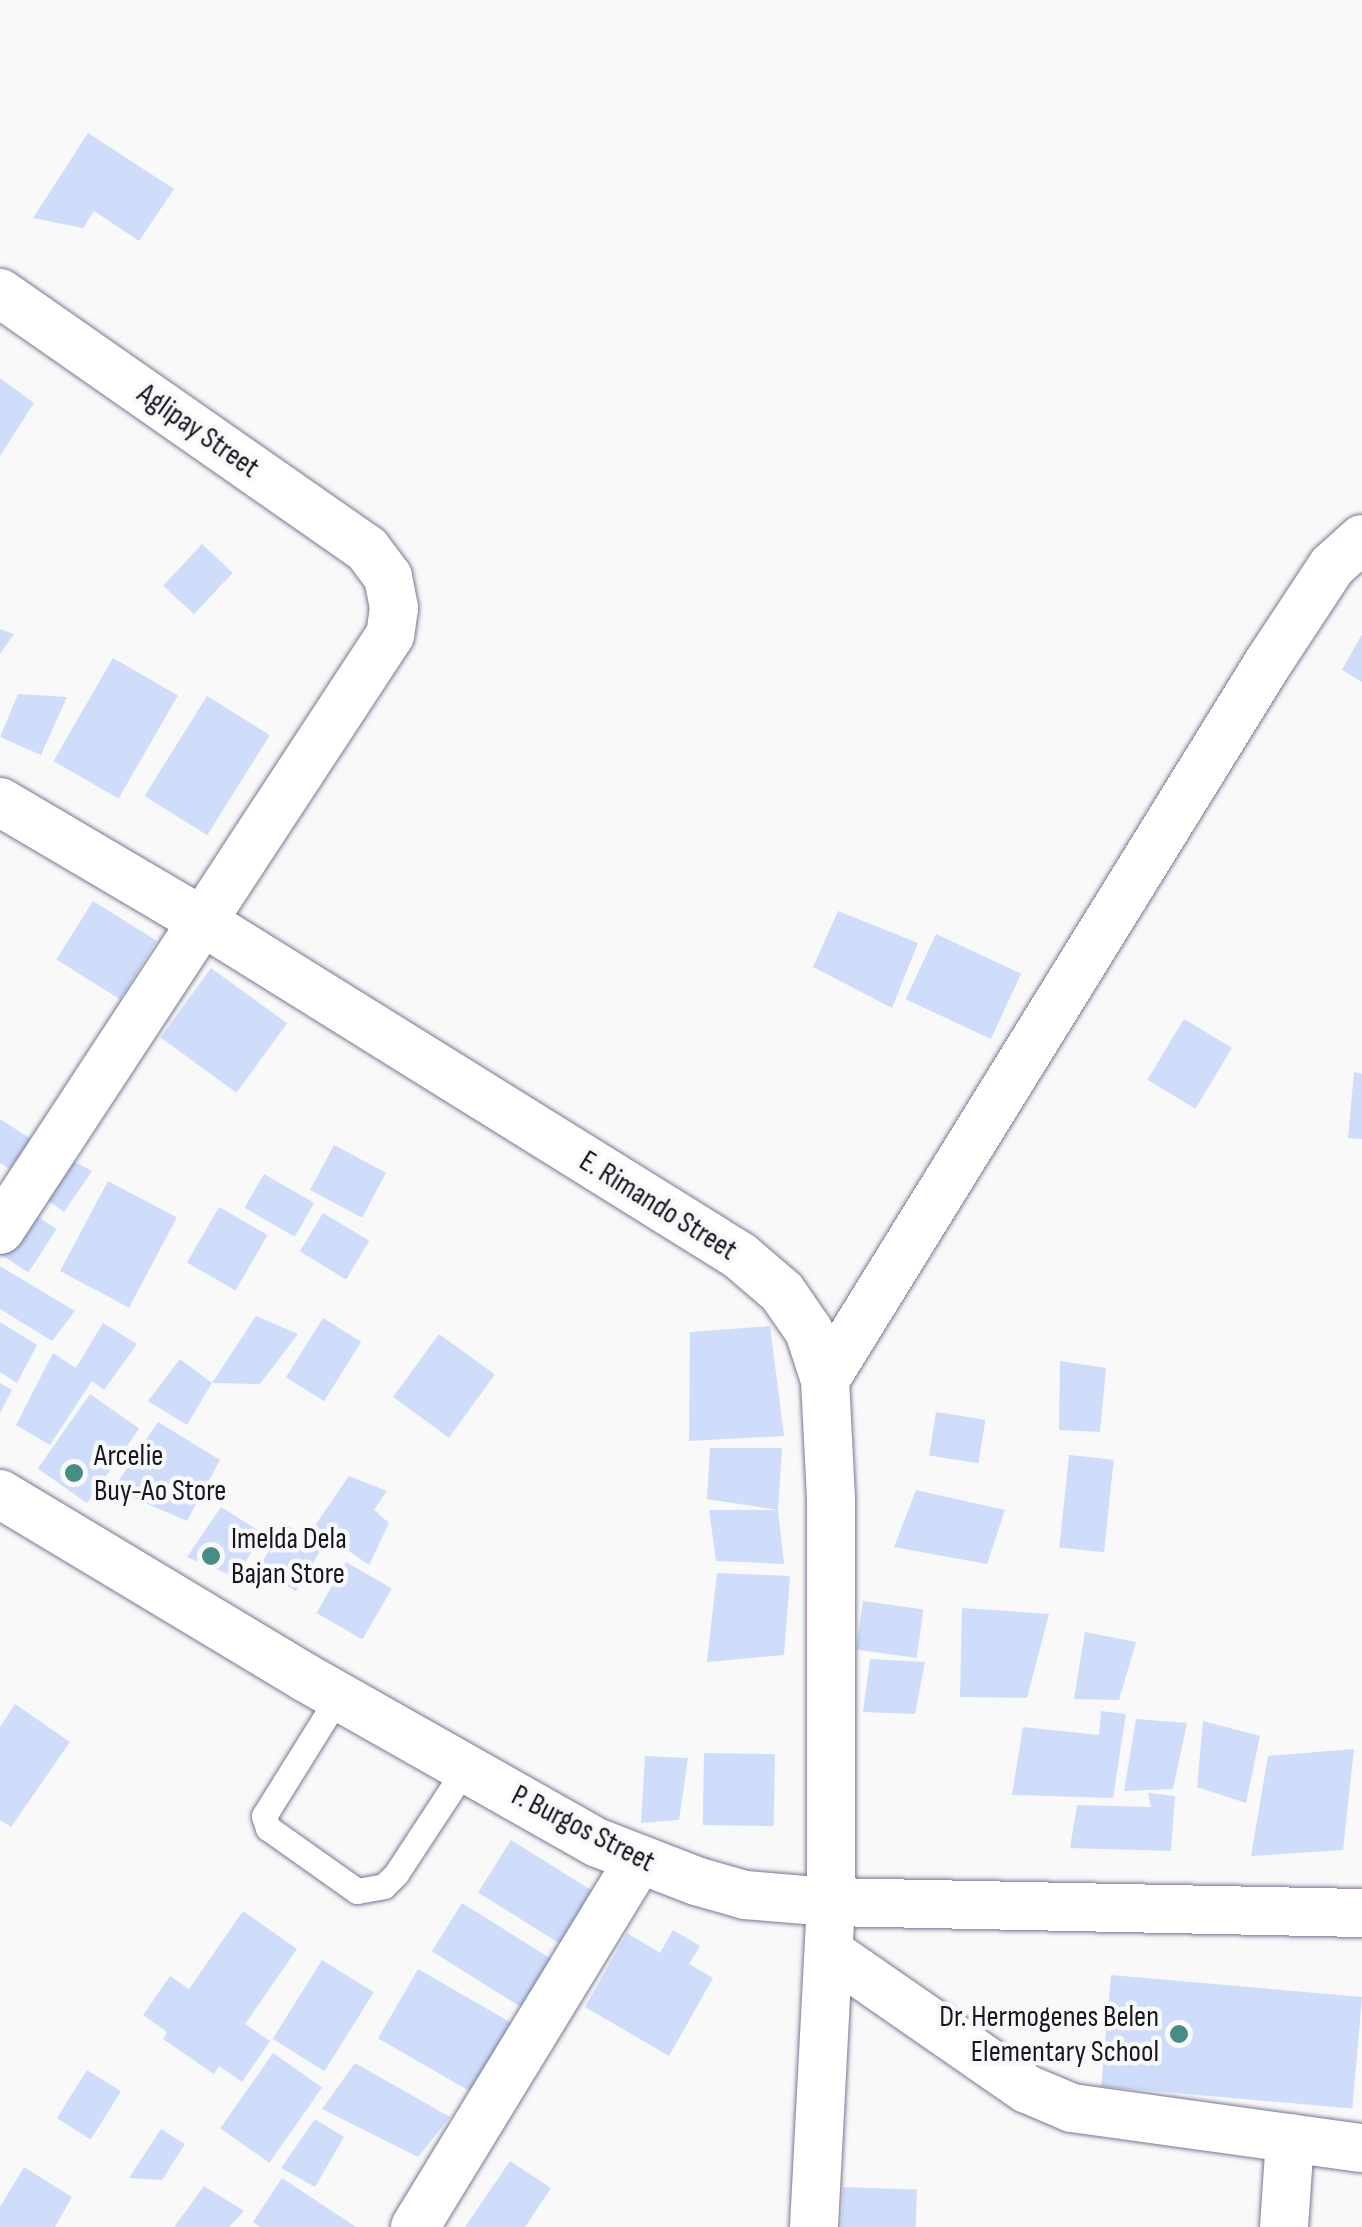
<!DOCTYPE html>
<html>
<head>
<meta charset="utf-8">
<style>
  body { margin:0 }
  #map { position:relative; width:1362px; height:2227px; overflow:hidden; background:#f9f9f9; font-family:"Sofia Sans Condensed",sans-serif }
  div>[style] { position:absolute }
  .building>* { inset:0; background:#cfddfb; transform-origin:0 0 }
  .roads { filter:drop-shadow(0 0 2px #787895) drop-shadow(0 0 2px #787895) }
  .lane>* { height:25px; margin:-12.5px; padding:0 12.5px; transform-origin:12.5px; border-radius:12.5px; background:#fff }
  .street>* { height:48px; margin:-24px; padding:0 24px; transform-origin:24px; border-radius:24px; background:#fff }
  .dots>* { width:28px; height:28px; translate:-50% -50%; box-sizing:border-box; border:5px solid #f9f9f9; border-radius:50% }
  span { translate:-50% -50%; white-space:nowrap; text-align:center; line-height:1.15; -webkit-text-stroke:9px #f9f9f9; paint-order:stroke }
  .street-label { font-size:30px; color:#171722 }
  .poi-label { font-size:30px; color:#171722 }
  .left { translate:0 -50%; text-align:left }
  .right { translate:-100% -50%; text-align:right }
</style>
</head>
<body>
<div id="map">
  <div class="building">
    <i style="clip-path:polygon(88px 133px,174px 189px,139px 241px,94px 211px,83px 228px,33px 218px)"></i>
    <i style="clip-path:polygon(0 378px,34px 403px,0 456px)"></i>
    <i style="left:202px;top:544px;width:42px;height:57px;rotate:43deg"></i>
    <i style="clip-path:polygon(0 629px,14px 634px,0 654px)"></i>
    <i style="clip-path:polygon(1362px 634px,1362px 682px,1342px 670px)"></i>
    <i style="left:113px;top:658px;width:75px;height:119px;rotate:30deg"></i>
    <i style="clip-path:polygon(18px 694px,67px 697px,41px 755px,0 737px)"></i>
    <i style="left:207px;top:696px;width:74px;height:118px;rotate:32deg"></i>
    <i style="left:93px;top:901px;width:75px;height:69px;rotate:32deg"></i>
    <i style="clip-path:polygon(838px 911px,918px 943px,892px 1008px,813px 967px)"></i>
    <i style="left:936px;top:934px;width:94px;height:72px;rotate:25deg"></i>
    <i style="left:211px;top:968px;width:94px;height:86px;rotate:36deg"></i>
    <i style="left:1184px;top:1019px;width:56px;height:71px;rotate:31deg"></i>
    <i style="clip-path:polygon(1354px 1072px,1362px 1074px,1362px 1139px,1348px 1138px)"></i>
    <i style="clip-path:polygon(0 1119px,31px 1139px,10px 1169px,0 1163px)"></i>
    <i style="left:334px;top:1145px;width:59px;height:51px;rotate:28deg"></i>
    <i style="clip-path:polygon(64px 1156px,92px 1171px,64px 1212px,42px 1196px)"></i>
    <i style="left:264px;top:1174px;width:58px;height:39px;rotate:30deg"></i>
    <i style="left:108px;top:1181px;width:78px;height:102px;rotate:28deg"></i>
    <i style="left:219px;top:1207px;width:56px;height:64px;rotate:30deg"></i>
    <i style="left:29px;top:1211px;width:33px;height:52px;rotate:33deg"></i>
    <i style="left:323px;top:1213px;width:54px;height:45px;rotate:31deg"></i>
    <i style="clip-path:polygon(0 1266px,75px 1311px,52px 1341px,0 1309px)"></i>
    <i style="clip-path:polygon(256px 1316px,298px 1334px,260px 1384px,212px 1383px)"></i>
    <i style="left:323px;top:1318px;width:45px;height:70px;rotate:32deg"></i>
    <i style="clip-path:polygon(0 1322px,37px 1345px,17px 1383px,0 1372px)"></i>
    <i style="clip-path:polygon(103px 1323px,137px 1344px,104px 1390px,92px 1381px,50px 1445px,16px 1425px,53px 1353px,76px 1368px)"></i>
    <i style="clip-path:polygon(770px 1326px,784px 1436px,689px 1441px,690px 1332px)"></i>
    <i style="left:439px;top:1334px;width:69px;height:78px;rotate:36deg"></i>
    <i style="clip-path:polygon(180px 1359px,212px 1383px,187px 1425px,148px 1401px)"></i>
    <i style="clip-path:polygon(1060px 1361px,1106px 1368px,1100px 1432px,1059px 1430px)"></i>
    <i style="clip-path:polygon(0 1383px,12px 1390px,0 1413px)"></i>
    <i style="left:90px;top:1394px;width:60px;height:91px;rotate:35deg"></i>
    <i style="left:936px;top:1412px;width:50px;height:44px;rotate:9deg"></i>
    <i style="clip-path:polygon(158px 1422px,220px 1460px,187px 1521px,113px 1489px)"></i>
    <i style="clip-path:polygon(710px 1448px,782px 1448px,778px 1510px,707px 1499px)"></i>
    <i style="left:1069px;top:1455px;width:45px;height:93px;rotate:6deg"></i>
    <i style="clip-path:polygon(349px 1476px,387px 1491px,374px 1510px,389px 1523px,369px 1565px,314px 1527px)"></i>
    <i style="clip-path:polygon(916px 1490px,1005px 1510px,987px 1564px,894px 1547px)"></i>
    <i style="clip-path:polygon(221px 1507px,264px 1534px,235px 1577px,187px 1557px)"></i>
    <i style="clip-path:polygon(709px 1510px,778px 1510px,784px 1564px,716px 1561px)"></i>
    <i style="left:285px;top:1524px;width:44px;height:52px;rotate:31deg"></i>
    <i style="left:346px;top:1562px;width:53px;height:59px;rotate:30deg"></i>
    <i style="clip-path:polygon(717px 1573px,790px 1576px,784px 1655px,707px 1662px)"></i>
    <i style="left:863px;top:1601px;width:61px;height:49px;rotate:8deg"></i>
    <i style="clip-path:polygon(962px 1608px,1049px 1614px,1027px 1698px,960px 1697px)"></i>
    <i style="clip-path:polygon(1085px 1632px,1136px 1642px,1119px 1700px,1074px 1699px)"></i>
    <i style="clip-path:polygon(870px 1659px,925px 1662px,915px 1714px,863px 1712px)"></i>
    <i style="clip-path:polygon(15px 1704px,70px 1742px,11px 1827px,0 1820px,0 1727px)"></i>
    <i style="clip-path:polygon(1101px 1711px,1126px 1714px,1113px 1798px,1012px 1795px,1023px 1727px,1099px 1735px)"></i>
    <i style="clip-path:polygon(1136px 1719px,1187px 1723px,1173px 1789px,1124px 1791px)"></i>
    <i style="clip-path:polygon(1203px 1721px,1260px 1736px,1246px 1803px,1197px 1787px)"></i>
    <i style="clip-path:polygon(1354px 1749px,1343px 1850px,1251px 1856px,1268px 1756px)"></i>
    <i style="left:704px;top:1753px;width:71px;height:72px;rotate:1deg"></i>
    <i style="clip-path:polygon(645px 1756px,688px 1758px,679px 1820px,641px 1823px)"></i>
    <i style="clip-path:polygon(1148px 1793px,1175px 1796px,1171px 1851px,1070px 1848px,1077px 1805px,1151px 1807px)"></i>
    <i style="left:511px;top:1840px;width:107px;height:62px;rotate:32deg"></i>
    <i style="left:462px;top:1903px;width:105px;height:57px;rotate:32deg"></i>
    <i style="clip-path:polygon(243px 1911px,297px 1949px,245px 2024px,270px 2041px,242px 2082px,219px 2066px,214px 2074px,163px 2039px,167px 2032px,143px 2015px,170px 1976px,189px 1989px)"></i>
    <i style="clip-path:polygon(673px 1930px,700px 1946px,689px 1964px,713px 1978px,669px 2056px,585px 2007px,627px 1933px,660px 1953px)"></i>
    <i style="left:322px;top:1960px;width:61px;height:93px;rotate:32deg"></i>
    <i style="left:418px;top:1969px;width:111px;height:80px;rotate:30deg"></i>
    <i style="left:1111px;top:1975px;width:252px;height:112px;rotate:5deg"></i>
    <i style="left:273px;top:2053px;width:60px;height:92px;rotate:35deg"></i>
    <i style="clip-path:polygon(355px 2063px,450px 2117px,418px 2157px,322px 2109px)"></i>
    <i style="left:87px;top:2070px;width:40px;height:57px;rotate:32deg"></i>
    <i style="clip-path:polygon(315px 2119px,344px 2137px,315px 2187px,281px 2168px)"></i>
    <i style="clip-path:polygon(161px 2129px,185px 2144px,162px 2180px,129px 2178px)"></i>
    <i style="clip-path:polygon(510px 2161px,551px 2188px,525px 2227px,465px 2227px)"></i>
    <i style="clip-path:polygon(24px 2167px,72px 2197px,55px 2227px,0 2227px,0 2207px)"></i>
    <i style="clip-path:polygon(282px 2178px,356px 2227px,260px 2227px,253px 2222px)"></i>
    <i style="clip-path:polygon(204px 2186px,244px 2211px,229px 2227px,174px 2227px)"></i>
    <i style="left:843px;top:2187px;width:74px;height:40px;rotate:2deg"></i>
  </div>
  <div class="roads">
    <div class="lane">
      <i style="left:338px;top:1697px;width:140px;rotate:121.9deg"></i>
      <i style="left:264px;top:1816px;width:13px;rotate:72deg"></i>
      <i style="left:268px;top:1828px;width:109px;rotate:35.3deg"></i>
      <i style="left:357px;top:1891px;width:27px;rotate:-10deg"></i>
      <i style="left:384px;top:1886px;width:17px;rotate:-45deg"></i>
      <i style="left:396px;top:1874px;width:126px;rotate:-56.7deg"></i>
    </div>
    <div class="street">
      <i style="left:0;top:293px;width:447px;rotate:34.9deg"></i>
      <i style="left:367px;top:549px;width:35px;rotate:53deg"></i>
      <i style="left:388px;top:577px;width:32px;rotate:79deg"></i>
      <i style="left:394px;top:608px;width:27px;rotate:98deg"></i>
      <i style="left:390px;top:635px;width:711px;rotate:123.24deg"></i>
      <i style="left:0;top:802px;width:232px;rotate:30.5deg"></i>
      <i style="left:200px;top:920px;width:636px;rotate:31.89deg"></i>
      <i style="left:740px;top:1256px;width:55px;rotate:40.6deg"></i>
      <i style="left:782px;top:1292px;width:47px;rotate:55.3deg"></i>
      <i style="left:809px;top:1331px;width:52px;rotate:71.9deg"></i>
      <i style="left:825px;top:1380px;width:119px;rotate:87.1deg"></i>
      <i style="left:831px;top:1499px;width:403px;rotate:90deg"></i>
      <i style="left:831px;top:1902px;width:325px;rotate:93deg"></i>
      <i style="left:825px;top:1380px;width:843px;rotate:-58.29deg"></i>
      <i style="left:1268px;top:663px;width:116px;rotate:-56.6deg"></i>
      <i style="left:1332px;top:566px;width:40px;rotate:-42deg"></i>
      <i style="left:0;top:1494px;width:357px;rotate:31deg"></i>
      <i style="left:306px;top:1678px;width:335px;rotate:29.5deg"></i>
      <i style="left:598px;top:1843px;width:105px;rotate:21.2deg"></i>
      <i style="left:696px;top:1881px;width:51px;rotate:15.9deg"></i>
      <i style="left:745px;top:1895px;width:86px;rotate:4.7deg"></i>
      <i style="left:831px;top:1902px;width:531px;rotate:1.19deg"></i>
      <i style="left:829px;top:1952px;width:241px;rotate:34.7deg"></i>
      <i style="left:1027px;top:2089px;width:49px;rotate:22.9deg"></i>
      <i style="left:1072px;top:2108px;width:293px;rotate:7.9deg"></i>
      <i style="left:415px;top:2227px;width:429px;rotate:-58.6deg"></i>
      <i style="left:1284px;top:2227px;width:89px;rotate:-86.1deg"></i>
    </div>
  </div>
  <div class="dots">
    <i style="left:74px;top:1473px;background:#478d85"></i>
    <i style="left:211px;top:1556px;background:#478d85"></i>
    <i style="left:1179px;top:2034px;background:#478d85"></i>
  </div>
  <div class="street-label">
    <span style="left:198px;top:431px;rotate:35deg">Aglipay Street</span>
    <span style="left:658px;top:1206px;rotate:32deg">E. Rimando Street</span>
    <span style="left:583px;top:1829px;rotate:27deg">P. Burgos Street</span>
  </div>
  <div class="poi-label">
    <span class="left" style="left:94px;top:1473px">Arcelie<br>Buy-Ao Store</span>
    <span class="left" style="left:231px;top:1556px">Imelda Dela<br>Bajan Store</span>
    <span class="right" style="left:1159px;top:2034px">Dr. Hermogenes Belen<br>Elementary School</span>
  </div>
</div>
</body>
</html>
